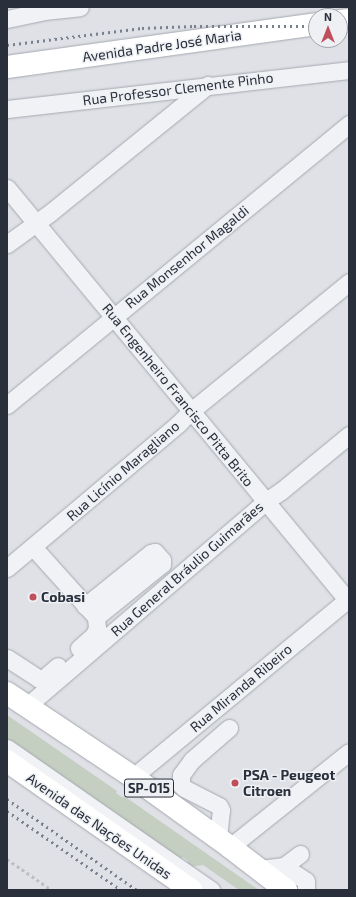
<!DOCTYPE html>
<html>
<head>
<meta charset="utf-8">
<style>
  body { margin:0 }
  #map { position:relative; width:356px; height:897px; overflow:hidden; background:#dfe1e6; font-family:"Exo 2",sans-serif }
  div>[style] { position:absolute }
  .green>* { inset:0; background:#c4cfc1 }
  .path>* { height:2.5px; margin-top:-1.25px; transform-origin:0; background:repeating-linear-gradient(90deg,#bdbfc5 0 3px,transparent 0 6px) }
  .roads { filter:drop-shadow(0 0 1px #a5a8af) drop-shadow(0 0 1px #a5a8af) }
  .minor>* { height:17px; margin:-8.5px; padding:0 8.5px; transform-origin:8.5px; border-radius:8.5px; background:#f1f2f5 }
  .major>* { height:22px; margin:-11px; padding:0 11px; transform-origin:11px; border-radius:11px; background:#fff }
  .highway>* { height:22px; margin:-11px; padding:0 11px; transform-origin:11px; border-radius:11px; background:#fff }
  .rail>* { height:3px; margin-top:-1.5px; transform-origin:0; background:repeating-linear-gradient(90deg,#7a818e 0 2px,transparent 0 6px) }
  .dots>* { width:11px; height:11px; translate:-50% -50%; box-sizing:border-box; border:2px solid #eef0f4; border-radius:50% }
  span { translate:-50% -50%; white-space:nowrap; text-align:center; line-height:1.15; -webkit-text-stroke:3px #eef0f4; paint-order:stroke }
  .shield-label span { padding:1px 3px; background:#eef0f4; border:1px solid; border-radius:3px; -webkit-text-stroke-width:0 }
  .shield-label { font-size:13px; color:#292f3b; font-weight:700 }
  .street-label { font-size:14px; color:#292f3b }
  .poi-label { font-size:14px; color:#292f3b; font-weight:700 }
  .left { translate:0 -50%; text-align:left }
  .frame { position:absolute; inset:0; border:8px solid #292f3b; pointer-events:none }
  .north { position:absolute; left:308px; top:8px; width:40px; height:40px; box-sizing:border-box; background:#eef0f4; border:1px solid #9fa3aa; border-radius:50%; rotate:0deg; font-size:11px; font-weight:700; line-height:16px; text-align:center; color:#292f3b }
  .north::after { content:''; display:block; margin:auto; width:14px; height:18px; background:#be505c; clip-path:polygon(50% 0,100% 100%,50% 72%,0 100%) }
</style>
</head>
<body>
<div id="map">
  <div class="green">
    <i style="clip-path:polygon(7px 715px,117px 791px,116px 793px,123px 798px,124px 796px,259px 890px,239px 890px,203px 865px,190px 867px,186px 864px,188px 861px,183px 857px,180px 860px,7px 740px)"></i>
  </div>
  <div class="path">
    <i style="left:7px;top:859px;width:55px;rotate:34.6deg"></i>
  </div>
  <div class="roads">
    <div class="minor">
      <i style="left:7px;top:19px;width:38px;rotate:-12deg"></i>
      <i style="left:44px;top:11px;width:36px;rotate:-6deg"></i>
      <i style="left:7px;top:109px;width:344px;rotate:-6.5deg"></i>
      <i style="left:7px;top:188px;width:537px;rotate:50.44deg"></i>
      <i style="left:7px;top:244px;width:54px;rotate:-36deg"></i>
      <i style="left:51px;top:212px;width:202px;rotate:-39deg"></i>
      <i style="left:7px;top:405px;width:443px;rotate:-39.4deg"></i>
      <i style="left:33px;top:547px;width:94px;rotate:48deg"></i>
      <i style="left:96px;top:617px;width:11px;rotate:85deg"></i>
      <i style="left:97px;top:628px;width:8px;rotate:113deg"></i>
      <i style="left:94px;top:635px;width:20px;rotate:139deg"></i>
      <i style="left:7px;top:568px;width:224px;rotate:-40.1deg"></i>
      <i style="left:178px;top:424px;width:18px;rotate:-45deg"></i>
      <i style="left:191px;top:411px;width:204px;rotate:-39.2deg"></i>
      <i style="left:85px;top:606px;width:85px;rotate:-38.8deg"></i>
      <i style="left:151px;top:553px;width:4px;rotate:-14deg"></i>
      <i style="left:155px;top:552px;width:11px;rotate:49deg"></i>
      <i style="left:162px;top:560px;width:4px;rotate:90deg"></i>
      <i style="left:162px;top:564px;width:85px;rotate:141.2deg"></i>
      <i style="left:7px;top:658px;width:38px;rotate:33deg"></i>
      <i style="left:39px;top:679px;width:5px;rotate:-11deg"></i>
      <i style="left:44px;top:678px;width:18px;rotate:-41deg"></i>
      <i style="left:27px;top:706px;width:315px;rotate:-40.6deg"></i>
      <i style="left:266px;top:501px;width:18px;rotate:-34deg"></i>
      <i style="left:281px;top:491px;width:88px;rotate:-39.5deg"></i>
      <i style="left:7px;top:748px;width:249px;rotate:34.8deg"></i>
      <i style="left:133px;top:777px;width:281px;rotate:-39.6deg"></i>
      <i style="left:218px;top:838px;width:28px;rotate:-84deg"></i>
      <i style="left:221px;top:810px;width:4px;rotate:-117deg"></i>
      <i style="left:219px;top:806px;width:39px;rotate:-153deg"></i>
      <i style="left:184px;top:788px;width:4px;rotate:-135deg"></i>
      <i style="left:181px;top:785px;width:10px;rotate:-90deg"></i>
      <i style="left:181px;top:775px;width:19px;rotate:-54deg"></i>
      <i style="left:192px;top:760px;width:49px;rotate:-40.9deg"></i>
      <i style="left:230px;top:847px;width:152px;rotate:-38.6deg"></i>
      <i style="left:284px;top:866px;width:20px;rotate:-37deg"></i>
      <i style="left:259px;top:869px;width:24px;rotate:-7deg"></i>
      <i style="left:283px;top:866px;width:27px;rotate:33deg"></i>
      <i style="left:306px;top:881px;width:9px;rotate:90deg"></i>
    </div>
    <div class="major">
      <i style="left:340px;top:21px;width:9px;rotate:-6deg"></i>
      <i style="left:7px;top:67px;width:312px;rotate:-7.9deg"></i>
    </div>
    <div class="highway">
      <i style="left:7px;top:693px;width:151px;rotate:33.7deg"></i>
      <i style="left:133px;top:777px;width:120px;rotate:35.8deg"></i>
      <i style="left:230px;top:847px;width:71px;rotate:37.5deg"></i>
      <i style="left:7px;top:761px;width:225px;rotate:35deg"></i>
    </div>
  </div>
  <div class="rail">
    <i style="left:340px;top:27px;width:9px;rotate:6deg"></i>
    <i style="left:7px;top:45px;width:136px;rotate:-7.2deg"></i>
    <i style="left:142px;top:28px;width:52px;rotate:-2.2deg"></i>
    <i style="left:194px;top:26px;width:122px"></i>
    <i style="left:7px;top:799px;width:159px;rotate:35deg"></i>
    <i style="left:7px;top:811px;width:139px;rotate:34.7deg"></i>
  </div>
  <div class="dots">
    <i style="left:33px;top:597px;background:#be505c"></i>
    <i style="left:235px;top:783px;background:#be505c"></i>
  </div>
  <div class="shield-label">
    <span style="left:149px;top:788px">SP-015</span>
  </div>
  <div class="street-label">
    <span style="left:162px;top:46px;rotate:-8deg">Avenida Padre José Maria</span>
    <span style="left:178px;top:89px;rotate:-7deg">Rua Professor Clemente Pinho</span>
    <span style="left:187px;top:257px;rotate:-39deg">Rua Monsenhor Magaldi</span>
    <span style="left:178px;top:395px;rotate:51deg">Rua Engenheiro Francisco Pitta Brito</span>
    <span style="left:123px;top:471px;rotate:-41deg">Rua Licínio Maragliano</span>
    <span style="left:187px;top:569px;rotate:-41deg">Rua General Bráulio Guimarães</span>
    <span style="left:241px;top:688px;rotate:-40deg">Rua Miranda Ribeiro</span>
    <span style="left:99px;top:826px;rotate:35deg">Avenida das Nações Unidas</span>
  </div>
  <div class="poi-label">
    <span class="left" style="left:41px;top:597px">Cobasi</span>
    <span class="left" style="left:243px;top:783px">PSA - Peugeot<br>Citroen</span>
  </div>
  <div class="frame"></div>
  <div class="north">N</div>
</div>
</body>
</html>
